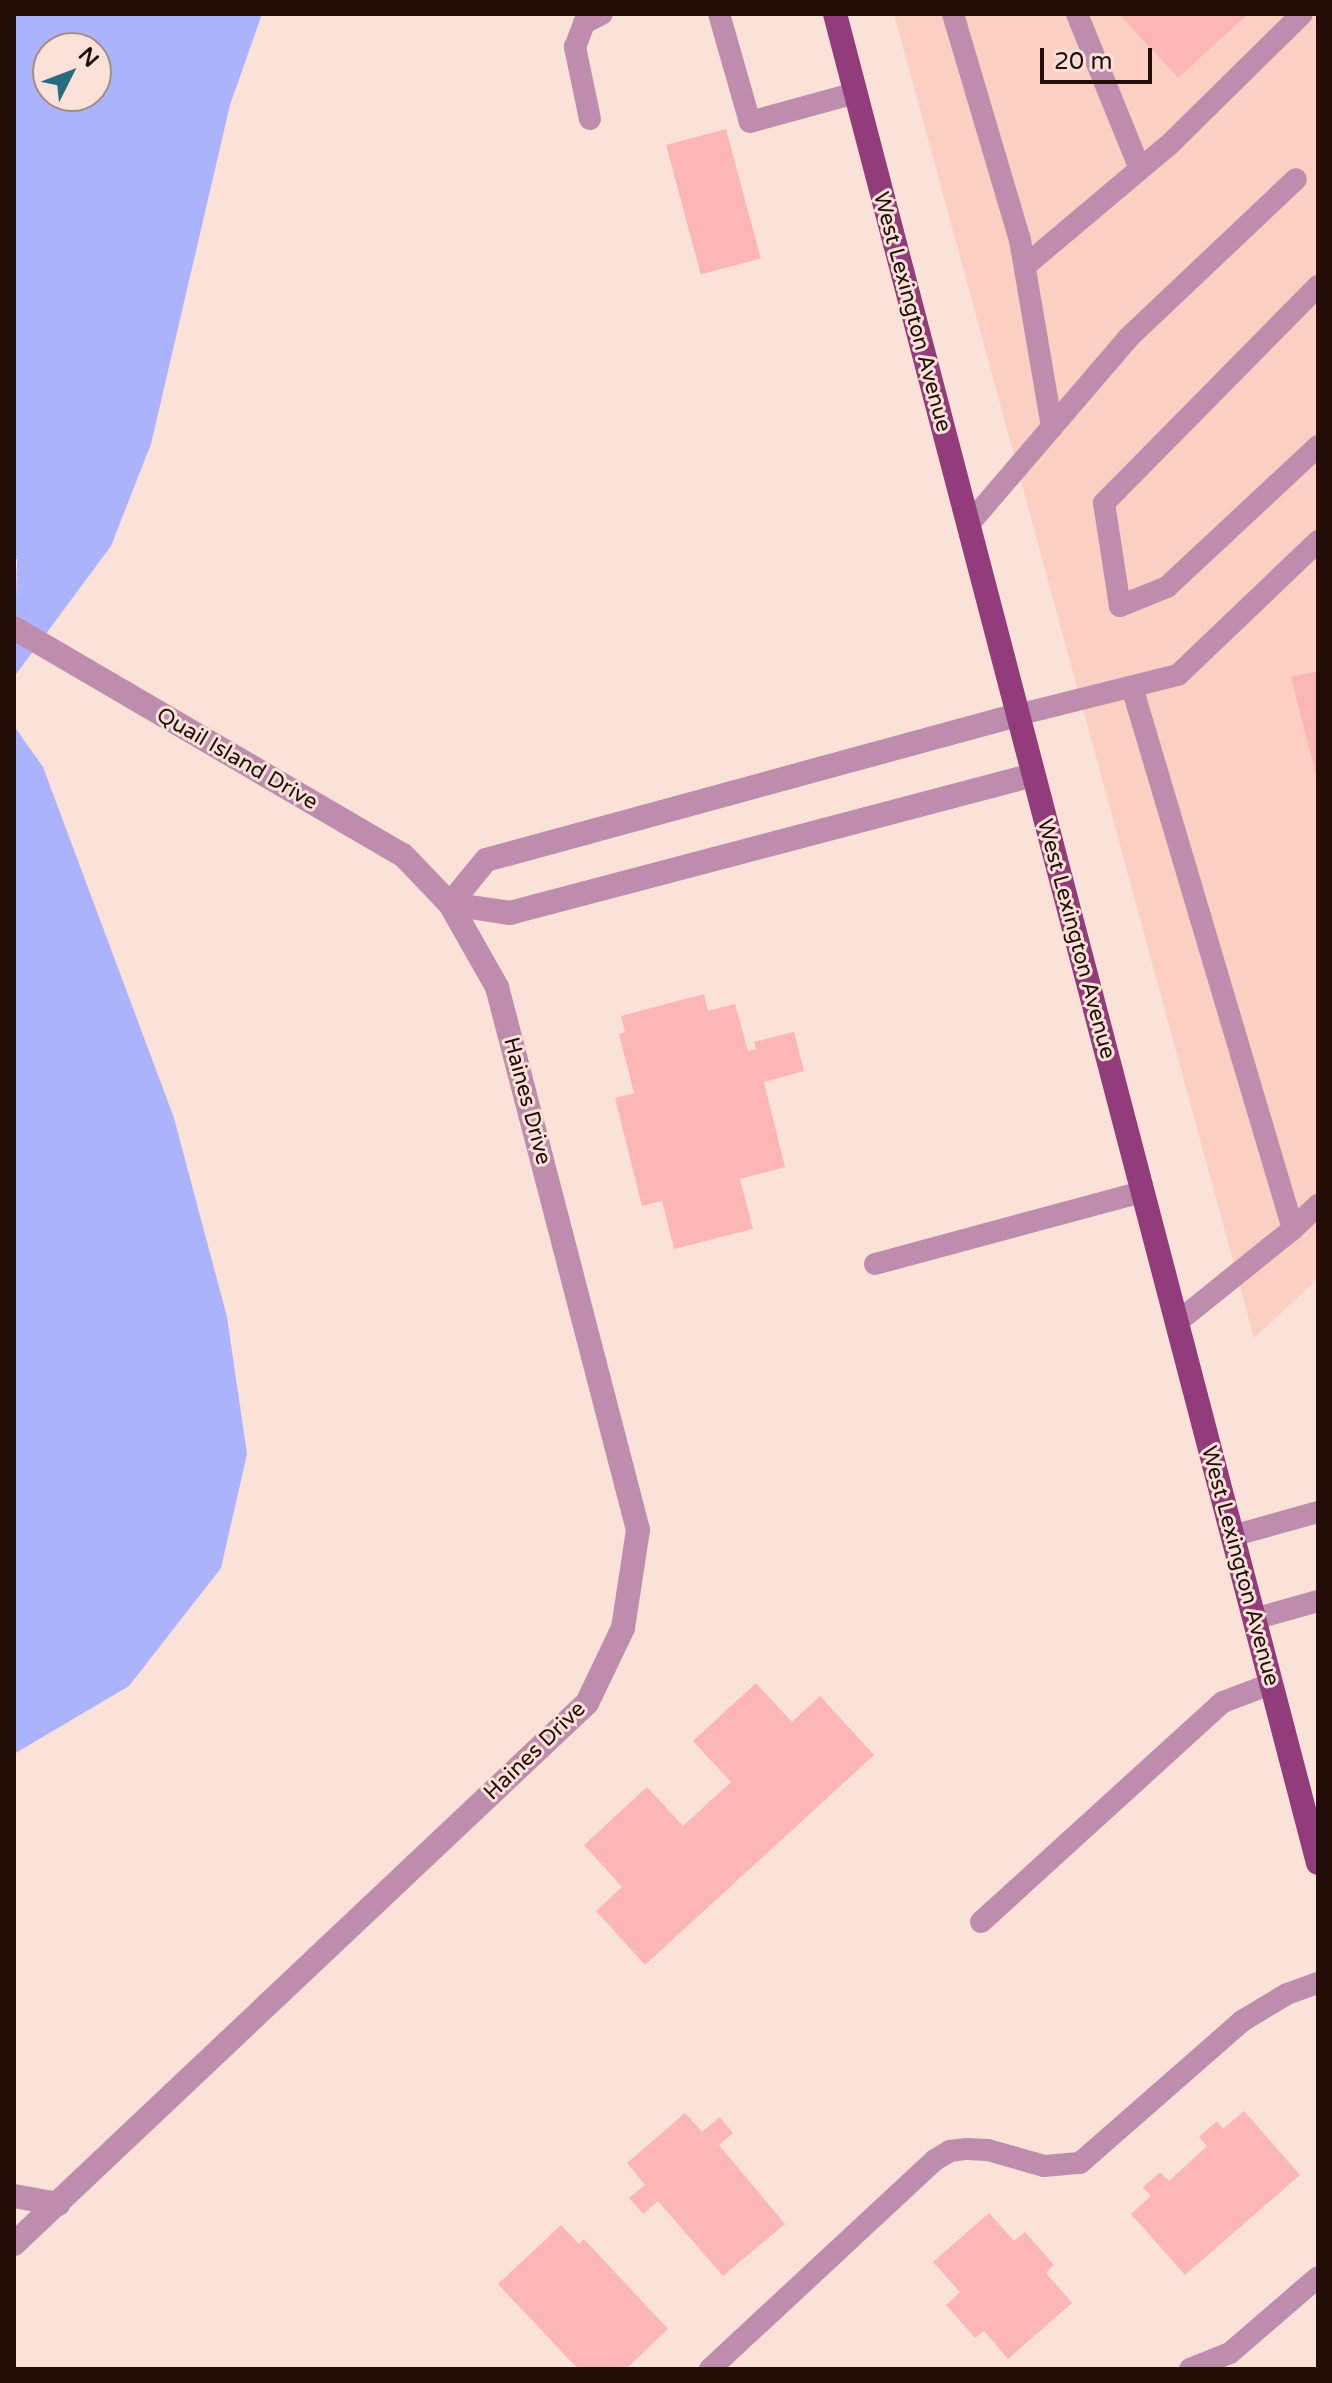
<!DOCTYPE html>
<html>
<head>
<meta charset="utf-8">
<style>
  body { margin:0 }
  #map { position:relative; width:1332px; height:2383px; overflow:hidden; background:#fbe2d9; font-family:"Varela Round",sans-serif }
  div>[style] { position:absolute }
  .built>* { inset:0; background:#fbd0c2 }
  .water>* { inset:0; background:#abb3fc }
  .building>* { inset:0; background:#fdb6b6; transform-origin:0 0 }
  .lane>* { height:22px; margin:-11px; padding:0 11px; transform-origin:11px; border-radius:11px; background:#be8dae }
  .street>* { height:24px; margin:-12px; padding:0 12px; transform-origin:12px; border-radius:12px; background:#be8dae }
  .primary>* { height:24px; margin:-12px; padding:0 12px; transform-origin:12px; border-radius:12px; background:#923c7b }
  span { translate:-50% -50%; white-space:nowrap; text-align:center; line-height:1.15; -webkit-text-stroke:6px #fbe2d9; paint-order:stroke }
  .street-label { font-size:22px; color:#230e07 }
  .frame { position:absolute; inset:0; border:16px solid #230e07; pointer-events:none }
  .north { position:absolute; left:32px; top:32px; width:80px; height:80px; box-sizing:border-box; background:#fbe2d9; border:2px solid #a58d85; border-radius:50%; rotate:48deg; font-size:22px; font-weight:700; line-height:32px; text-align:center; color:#230e07 }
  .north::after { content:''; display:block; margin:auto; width:28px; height:36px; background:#296b7e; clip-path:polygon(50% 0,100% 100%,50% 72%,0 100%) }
  .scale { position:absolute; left:1040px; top:48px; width:112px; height:36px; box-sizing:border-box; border:4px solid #230e07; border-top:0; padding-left:10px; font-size:24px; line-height:28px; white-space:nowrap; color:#230e07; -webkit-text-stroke:6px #fbe2d9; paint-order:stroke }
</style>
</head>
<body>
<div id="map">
  <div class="built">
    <i style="clip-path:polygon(894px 14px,1318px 14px,1318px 1279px,1254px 1338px)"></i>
  </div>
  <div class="water">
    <i style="clip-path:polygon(evenodd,14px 14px,262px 14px,230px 105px,151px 444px,111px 546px,14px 677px,17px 560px,14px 555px,14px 14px,48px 48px,96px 48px,96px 96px,48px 96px,48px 48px)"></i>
    <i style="clip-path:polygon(14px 726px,43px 767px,174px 1118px,227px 1317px,247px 1454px,221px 1568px,129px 1686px,14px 1754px)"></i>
  </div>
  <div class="building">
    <i style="clip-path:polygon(1119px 14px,1248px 14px,1178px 78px)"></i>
    <i style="left:726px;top:129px;width:134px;height:62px;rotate:75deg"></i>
    <i style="clip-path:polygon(1318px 671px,1318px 779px,1317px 779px,1291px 677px)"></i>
    <i style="clip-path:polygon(704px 994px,708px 1011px,735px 1004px,748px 1051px,756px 1049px,754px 1042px,794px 1032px,804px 1071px,764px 1082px,785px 1167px,740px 1179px,753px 1229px,674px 1249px,662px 1201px,642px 1206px,615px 1098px,634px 1093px,619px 1034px,625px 1032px,621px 1016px)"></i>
    <i style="clip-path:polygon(756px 1683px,792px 1722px,820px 1696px,874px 1755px,645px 1965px,596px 1911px,622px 1887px,584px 1845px,647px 1787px,683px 1826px,731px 1782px,693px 1741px)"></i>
    <i style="clip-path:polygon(1244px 2111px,1300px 2175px,1185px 2275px,1131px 2214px,1151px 2196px,1143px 2187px,1160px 2172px,1169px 2181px,1207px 2146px,1199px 2137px,1217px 2121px,1223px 2129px)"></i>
    <i style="clip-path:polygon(685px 2113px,702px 2132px,720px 2117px,733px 2133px,719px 2145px,785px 2224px,723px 2276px,658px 2201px,643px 2214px,629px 2198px,645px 2185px,627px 2163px)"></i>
    <i style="clip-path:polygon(989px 2213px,1014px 2241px,1025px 2232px,1054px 2265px,1046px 2273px,1072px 2303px,1008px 2359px,984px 2331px,975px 2338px,946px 2305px,960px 2292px,933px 2262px)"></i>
    <i style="clip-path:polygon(561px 2225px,579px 2244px,584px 2239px,668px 2329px,626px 2369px,578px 2369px,498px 2284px)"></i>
  </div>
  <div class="lane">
    <i style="left:719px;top:14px;width:112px;rotate:74deg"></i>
    <i style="left:750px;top:122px;width:109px;rotate:-15.4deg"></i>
    <i style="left:953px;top:14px;width:236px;rotate:73.5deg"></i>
    <i style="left:1020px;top:240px;width:190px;rotate:80.3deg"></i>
    <i style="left:1077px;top:14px;width:167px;rotate:67.9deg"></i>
    <i style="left:590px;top:119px;width:74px;rotate:-101.8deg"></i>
    <i style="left:575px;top:47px;width:26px;rotate:-69deg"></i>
    <i style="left:584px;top:23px;width:20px;rotate:-27deg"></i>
    <i style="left:1025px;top:266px;width:189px;rotate:-40.1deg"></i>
    <i style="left:1170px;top:144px;width:185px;rotate:-44.6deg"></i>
    <i style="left:1318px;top:286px;width:305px;rotate:134.6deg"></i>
    <i style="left:1104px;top:503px;width:104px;rotate:81.2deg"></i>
    <i style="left:1120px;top:606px;width:51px;rotate:-22deg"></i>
    <i style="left:1167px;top:587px;width:207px;rotate:-43deg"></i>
    <i style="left:968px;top:525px;width:246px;rotate:-49.4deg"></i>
    <i style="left:1128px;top:338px;width:231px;rotate:-43.4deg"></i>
    <i style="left:1132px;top:687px;width:565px;rotate:73.46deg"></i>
    <i style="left:1293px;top:1229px;width:150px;rotate:141.2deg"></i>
    <i style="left:1017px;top:715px;width:166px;rotate:-14deg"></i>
    <i style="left:1178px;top:675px;width:194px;rotate:-43.7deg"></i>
    <i style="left:1293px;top:1229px;width:35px;rotate:-44deg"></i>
    <i style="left:875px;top:1264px;width:277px;rotate:-15.1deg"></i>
    <i style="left:1232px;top:1536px;width:89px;rotate:-15.6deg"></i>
    <i style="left:1254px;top:1619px;width:66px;rotate:-15.7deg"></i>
    <i style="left:981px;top:1922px;width:327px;rotate:-42.3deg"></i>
    <i style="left:1223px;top:1702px;width:51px;rotate:-20.6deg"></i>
    <i style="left:710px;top:2369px;width:307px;rotate:-42.9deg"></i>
    <i style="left:935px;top:2160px;width:17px;rotate:-31deg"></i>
    <i style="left:950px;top:2151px;width:17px;rotate:-7deg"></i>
    <i style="left:967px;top:2149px;width:21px;rotate:3deg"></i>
    <i style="left:988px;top:2150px;width:58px;rotate:15.9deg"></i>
    <i style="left:1044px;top:2166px;width:36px;rotate:-5deg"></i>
    <i style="left:1080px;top:2163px;width:215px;rotate:-41.2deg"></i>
    <i style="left:1242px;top:2021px;width:52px;rotate:-31deg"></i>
    <i style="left:1287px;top:1994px;width:33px;rotate:-20deg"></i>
    <i style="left:1190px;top:2369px;width:43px;rotate:-21.8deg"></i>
    <i style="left:1230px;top:2353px;width:116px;rotate:-40.8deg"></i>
  </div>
  <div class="street">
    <i style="left:14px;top:628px;width:450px;rotate:30.3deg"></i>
    <i style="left:403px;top:855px;width:68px;rotate:46.2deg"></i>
    <i style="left:450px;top:904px;width:95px;rotate:60.5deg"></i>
    <i style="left:497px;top:987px;width:561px;rotate:75.44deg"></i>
    <i style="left:638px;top:1530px;width:99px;rotate:98.7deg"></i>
    <i style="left:623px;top:1628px;width:83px;rotate:115.6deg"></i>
    <i style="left:587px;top:1703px;width:788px;rotate:136.65deg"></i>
    <i style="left:1017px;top:715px;width:550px;rotate:164.73deg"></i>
    <i style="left:486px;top:860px;width:57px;rotate:129.3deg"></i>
    <i style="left:450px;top:904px;width:61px;rotate:8.5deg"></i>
    <i style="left:510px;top:913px;width:541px;rotate:-14.78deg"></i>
    <i style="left:14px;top:2196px;width:45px;rotate:10.3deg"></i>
  </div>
  <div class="primary">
    <i style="left:835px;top:14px;width:1911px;rotate:75.36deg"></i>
  </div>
  <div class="street-label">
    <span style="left:912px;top:312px;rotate:75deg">West Lexington Avenue</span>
    <span style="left:237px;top:759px;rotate:30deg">Quail Island Drive</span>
    <span style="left:1076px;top:939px;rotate:75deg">West Lexington Avenue</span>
    <span style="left:527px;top:1101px;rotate:75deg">Haines Drive</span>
    <span style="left:1240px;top:1566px;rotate:75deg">West Lexington Avenue</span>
    <span style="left:535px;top:1751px;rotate:-44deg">Haines Drive</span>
  </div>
  <div class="frame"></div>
  <div class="north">N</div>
  <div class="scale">20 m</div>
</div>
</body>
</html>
